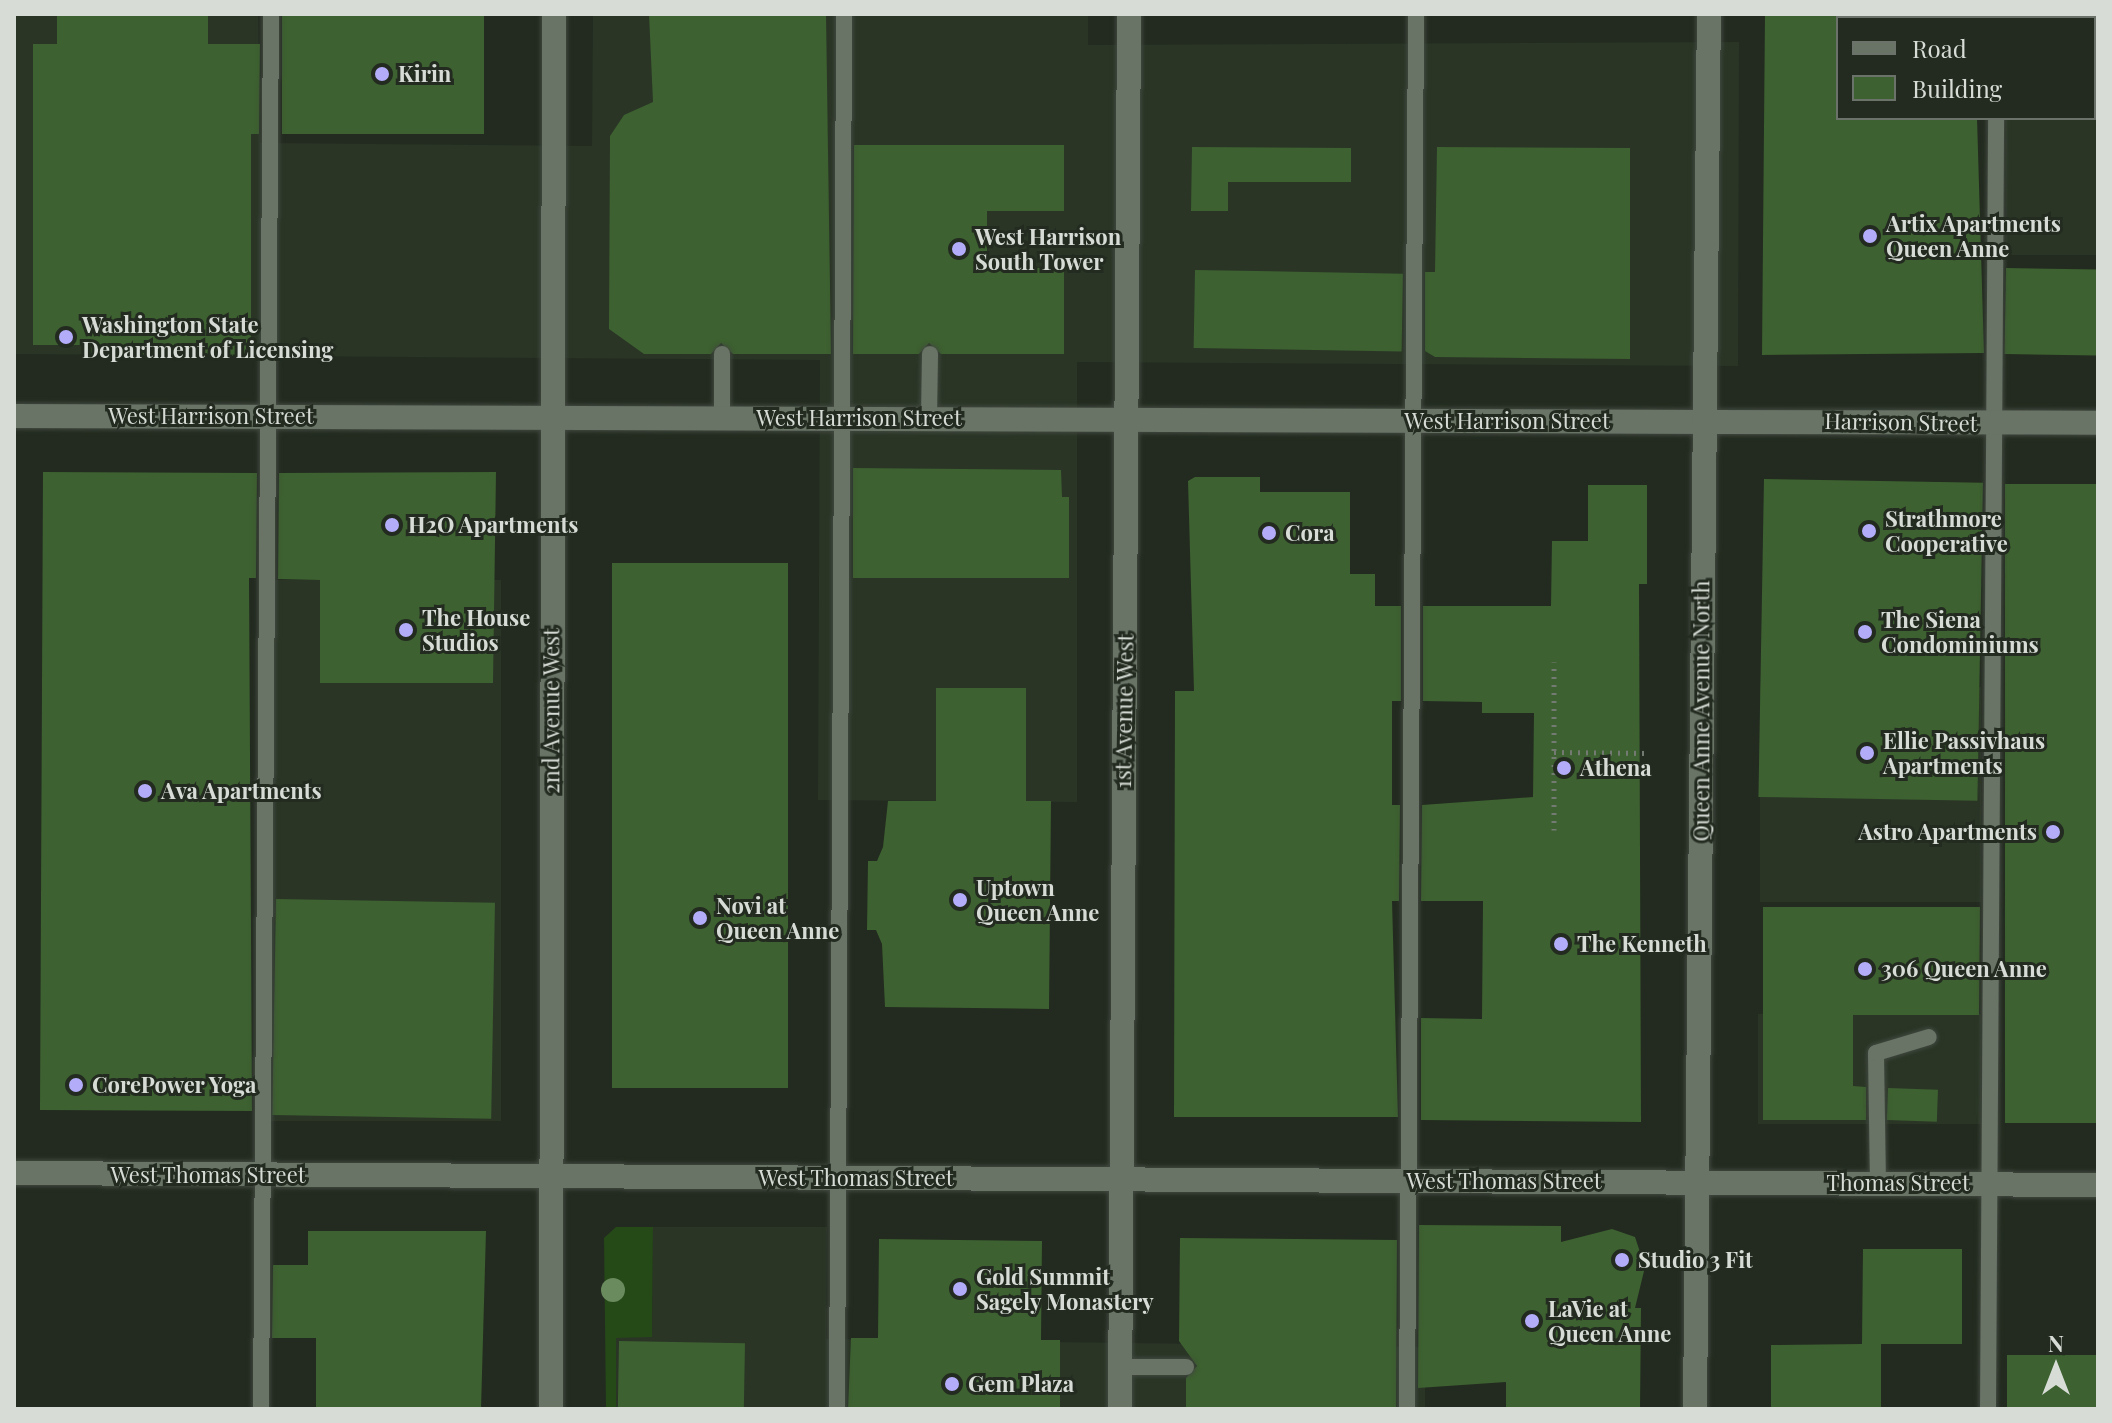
<!DOCTYPE html>
<html>
<head>
<meta charset="utf-8">
<style>
  body { margin:0 }
  #map { position:relative; width:2112px; height:1423px; overflow:hidden; background:#232b20; font-family:"Playfair Display",serif }
  div>[style] { position:absolute }
  .built>* { inset:0; background:#2a3526; transform-origin:0 0 }
  .green>* { inset:0; background:#264918 }
  .building>* { inset:0; background:#3d6130; transform-origin:0 0 }
  .path>* { height:5px; margin-top:-2.5px; transform-origin:0; background:repeating-linear-gradient(90deg,#737a71 0 2px,transparent 0 8px) }
  .roads { filter:drop-shadow(0 0 2px #41483f) drop-shadow(0 0 2px #41483f) }
  .lane>* { height:16px; margin:-8px; padding:0 8px; transform-origin:8px; border-radius:8px; background:#697366 }
  .street>* { height:24px; margin:-12px; padding:0 12px; transform-origin:12px; border-radius:12px; background:#697366 }
  .secondary>* { height:24px; margin:-12px; padding:0 12px; transform-origin:12px; border-radius:12px; background:#697366 }
  .trees>* { width:24px; height:24px; margin:-12px; border-radius:50%; background:#6a8b5e }
  .dots>* { width:22px; height:22px; translate:-50% -50%; box-sizing:border-box; border:4px solid #232b20; border-radius:50% }
  span { translate:-50% -50%; white-space:nowrap; text-align:center; line-height:1.15; -webkit-text-stroke:6px #232b20; paint-order:stroke }
  .poi-label { font-size:22px; color:#d7ddd6; font-weight:700 }
  .left { translate:0 -50%; text-align:left }
  .right { translate:-100% -50%; text-align:right }
  .street-label { font-size:22px; color:#d7ddd6 }
  .frame { position:absolute; inset:0; border:16px solid #d7ddd6; pointer-events:none }
  .legend { position:absolute; left:1836px; top:16px; width:260px; height:104px; box-sizing:border-box; background:#232b20; border:2px solid #6b7269; margin:0; padding:10px 14px; list-style:none; font-size:24px; color:#d7ddd6 }
  .legend li { display:flex; align-items:center; gap:16px; height:40px }
  .legend b { width:40px; border:2px solid #6b7269 }
  .north { position:absolute; left:2016px; top:1327px; width:80px; height:80px; -webkit-text-stroke:6px #232b20; paint-order:stroke; rotate:0deg; font-size:22px; font-weight:700; line-height:32px; text-align:center; color:#d7ddd6 }
  .north::after { content:''; display:block; margin:auto; width:28px; height:36px; background:#d7ddd6; clip-path:polygon(50% 0,100% 100%,50% 72%,0 100%) }
</style>
</head>
<body>
<div id="map">
  <div class="built">
    <i style="clip-path:polygon(14px 14px,258px 14px,260px 143px,592px 146px,593px 14px,1088px 14px,1088px 45px,1739px 42px,1738px 366px,1077px 362px,1077px 802px,818px 800px,820px 360px,14px 354px)"></i>
    <i style="clip-path:polygon(2006px 14px,2098px 14px,2098px 255px,2006px 255px,2006px 118px,2094px 118px,2094px 18px)"></i>
    <i style="left:260px;top:580px;width:241px;height:541px"></i>
    <i style="left:1981px;top:687px;width:215px;height:221px;rotate:90deg"></i>
    <i style="left:1758px;top:1014px;width:223px;height:110px"></i>
    <i style="clip-path:polygon(653px 1227px,827px 1227px,826px 1339px,1425px 1347px,1425px 1409px,616px 1409px,616px 1337px,652px 1336px)"></i>
  </div>
  <div class="green">
    <i style="clip-path:polygon(616px 1227px,653px 1227px,652px 1337px,616px 1338px,616px 1409px,606px 1409px,604px 1238px)"></i>
  </div>
  <div class="building">
    <i style="clip-path:polygon(57px 14px,208px 14px,208px 44px,260px 44px,259px 134px,251px 134px,251px 356px,88px 356px,88px 345px,33px 345px,33px 44px,57px 44px)"></i>
    <i style="left:282px;top:14px;width:202px;height:120px"></i>
    <i style="clip-path:polygon(649px 14px,826px 14px,831px 354px,733px 354px,721px 343px,711px 354px,644px 354px,609px 329px,610px 136px,624px 115px,653px 102px)"></i>
    <i style="clip-path:polygon(1765px 14px,1838px 14px,1838px 118px,1977px 118px,1984px 353px,1762px 355px)"></i>
    <i style="clip-path:polygon(854px 145px,1064px 145px,1064px 211px,987px 211px,987px 268px,1064px 268px,1064px 354px,941px 354px,929px 343px,919px 354px,853px 354px)"></i>
    <i style="clip-path:polygon(1192px 147px,1351px 148px,1351px 182px,1228px 182px,1228px 211px,1191px 211px)"></i>
    <i style="clip-path:polygon(1437px 147px,1630px 148px,1630px 359px,1435px 357px,1425px 351px,1425px 272px,1435px 272px)"></i>
    <i style="left:2006px;top:268px;width:92px;height:86px;rotate:1deg"></i>
    <i style="left:1195px;top:270px;width:208px;height:78px;rotate:1deg"></i>
    <i style="clip-path:polygon(853px 468px,1061px 470px,1062px 497px,1069px 497px,1069px 578px,853px 578px)"></i>
    <i style="clip-path:polygon(43px 472px,257px 473px,256px 578px,249px 578px,252px 1111px,40px 1110px)"></i>
    <i style="clip-path:polygon(496px 472px,493px 683px,320px 683px,320px 580px,278px 579px,279px 473px)"></i>
    <i style="clip-path:polygon(1195px 477px,1260px 477px,1260px 492px,1350px 492px,1350px 574px,1375px 574px,1375px 606px,1401px 606px,1401px 701px,1392px 701px,1392px 805px,1400px 805px,1399px 901px,1392px 901px,1398px 1117px,1174px 1117px,1175px 691px,1194px 691px,1188px 481px)"></i>
    <i style="left:1764px;top:479px;width:219px;height:318px;rotate:1deg"></i>
    <i style="left:2005px;top:484px;width:93px;height:639px"></i>
    <i style="clip-path:polygon(1588px 485px,1647px 485px,1647px 584px,1639px 584px,1641px 1122px,1421px 1120px,1421px 1018px,1482px 1019px,1483px 901px,1421px 901px,1422px 805px,1533px 797px,1534px 713px,1482px 713px,1482px 702px,1423px 701px,1423px 606px,1551px 606px,1552px 541px,1588px 541px)"></i>
    <i style="left:612px;top:563px;width:176px;height:525px"></i>
    <i style="clip-path:polygon(936px 688px,1026px 688px,1026px 801px,1051px 801px,1049px 1009px,885px 1007px,882px 944px,876px 930px,867px 930px,868px 861px,877px 861px,883px 847px,888px 801px,936px 801px)"></i>
    <i style="left:276px;top:899px;width:219px;height:216px;rotate:1deg"></i>
    <i style="clip-path:polygon(1763px 907px,1980px 907px,1979px 1015px,1853px 1015px,1853px 1086px,1866px 1087px,1866px 1120px,1763px 1120px)"></i>
    <i style="left:1888px;top:1088px;width:50px;height:32px;rotate:2deg"></i>
    <i style="clip-path:polygon(1419px 1225px,1561px 1226px,1561px 1242px,1612px 1229px,1635px 1237px,1645px 1267px,1635px 1308px,1641px 1308px,1640px 1409px,1506px 1409px,1506px 1382px,1418px 1388px)"></i>
    <i style="clip-path:polygon(308px 1231px,486px 1231px,481px 1409px,316px 1409px,316px 1338px,272px 1338px,273px 1265px,308px 1265px)"></i>
    <i style="clip-path:polygon(1180px 1238px,1397px 1240px,1396px 1409px,1186px 1409px,1186px 1378px,1197px 1366px,1179px 1341px)"></i>
    <i style="clip-path:polygon(879px 1239px,1042px 1241px,1041px 1340px,1060px 1340px,1060px 1409px,848px 1409px,851px 1338px,878px 1338px)"></i>
    <i style="clip-path:polygon(1863px 1249px,1962px 1249px,1962px 1344px,1881px 1344px,1881px 1409px,1771px 1409px,1771px 1345px,1862px 1344px)"></i>
    <i style="left:619px;top:1341px;width:126px;height:68px;rotate:1deg"></i>
    <i style="left:2007px;top:1355px;width:91px;height:54px"></i>
  </div>
  <div class="path">
    <i style="left:1554px;top:752px;width:94px;rotate:0.6deg"></i>
    <i style="left:1554px;top:830px;width:168px;rotate:-90deg"></i>
  </div>
  <div class="roads">
    <div class="lane">
      <i style="left:1997px;top:18px;width:4px;rotate:-90deg"></i>
      <i style="left:722px;top:354px;width:64px;rotate:90deg"></i>
      <i style="left:929px;top:418px;width:64px;rotate:-89.1deg"></i>
      <i style="left:1878px;top:1183px;width:130px;rotate:-90.9deg"></i>
      <i style="left:1876px;top:1053px;width:55px;rotate:-16.8deg"></i>
      <i style="left:1120px;top:1367px;width:66px"></i>
      <i style="left:261px;top:1409px;width:1395px;rotate:-89.59deg"></i>
      <i style="left:837px;top:1409px;width:1395px;rotate:-89.71deg"></i>
      <i style="left:1407px;top:1409px;width:1395px;rotate:-89.63deg"></i>
      <i style="left:1988px;top:1409px;width:1291px;rotate:-89.64deg"></i>
    </div>
    <div class="street">
      <i style="left:14px;top:416px;width:1690px;rotate:0.2deg"></i>
      <i style="left:14px;top:1173px;width:2084px;rotate:0.33deg"></i>
      <i style="left:551px;top:1409px;width:1395px;rotate:-89.88deg"></i>
      <i style="left:1120px;top:1409px;width:1395px;rotate:-89.63deg"></i>
    </div>
    <div class="secondary">
      <i style="left:1704px;top:422px;width:394px;rotate:0.1deg"></i>
      <i style="left:1695px;top:1409px;width:1395px;rotate:-89.43deg"></i>
    </div>
  </div>
  <div class="trees">
    <i style="left:613px;top:1290px"></i>
  </div>
  <div class="dots">
    <i style="left:382px;top:74px;background:#b3adf9"></i>
    <i style="left:1870px;top:236px;background:#b3adf9"></i>
    <i style="left:959px;top:249px;background:#b3adf9"></i>
    <i style="left:66px;top:337px;background:#b3adf9"></i>
    <i style="left:392px;top:525px;background:#b3adf9"></i>
    <i style="left:1869px;top:531px;background:#b3adf9"></i>
    <i style="left:1269px;top:533px;background:#b3adf9"></i>
    <i style="left:406px;top:630px;background:#b3adf9"></i>
    <i style="left:1865px;top:632px;background:#b3adf9"></i>
    <i style="left:1867px;top:753px;background:#b3adf9"></i>
    <i style="left:1564px;top:768px;background:#b3adf9"></i>
    <i style="left:145px;top:791px;background:#b3adf9"></i>
    <i style="left:2053px;top:832px;background:#b3adf9"></i>
    <i style="left:960px;top:900px;background:#b3adf9"></i>
    <i style="left:700px;top:918px;background:#b3adf9"></i>
    <i style="left:1561px;top:944px;background:#b3adf9"></i>
    <i style="left:1865px;top:969px;background:#b3adf9"></i>
    <i style="left:76px;top:1085px;background:#b3adf9"></i>
    <i style="left:1622px;top:1260px;background:#b3adf9"></i>
    <i style="left:960px;top:1289px;background:#b3adf9"></i>
    <i style="left:1532px;top:1321px;background:#b3adf9"></i>
    <i style="left:952px;top:1384px;background:#b3adf9"></i>
  </div>
  <div class="poi-label">
    <span class="left" style="left:398px;top:74px">Kirin</span>
    <span class="left" style="left:1886px;top:236px">Artix Apartments<br>Queen Anne</span>
    <span class="left" style="left:975px;top:249px">West Harrison<br>South Tower</span>
    <span class="left" style="left:82px;top:337px">Washington State<br>Department of Licensing</span>
    <span class="left" style="left:1885px;top:531px">Strathmore<br>Cooperative</span>
    <span class="left" style="left:408px;top:525px">H2O Apartments</span>
    <span class="left" style="left:1285px;top:533px">Cora</span>
    <span class="left" style="left:422px;top:630px">The House<br>Studios</span>
    <span class="left" style="left:1881px;top:632px">The Siena<br>Condominiums</span>
    <span class="left" style="left:1883px;top:753px">Ellie Passivhaus<br>Apartments</span>
    <span class="left" style="left:1580px;top:768px">Athena</span>
    <span class="left" style="left:161px;top:791px">Ava Apartments</span>
    <span class="right" style="left:2037px;top:832px">Astro Apartments</span>
    <span class="left" style="left:976px;top:900px">Uptown<br>Queen Anne</span>
    <span class="left" style="left:716px;top:918px">Novi at<br>Queen Anne</span>
    <span class="left" style="left:1577px;top:944px">The Kenneth</span>
    <span class="left" style="left:1881px;top:969px">306 Queen Anne</span>
    <span class="left" style="left:92px;top:1085px">CorePower Yoga</span>
    <span class="left" style="left:1638px;top:1260px">Studio 3 Fit</span>
    <span class="left" style="left:976px;top:1289px">Gold Summit<br>Sagely Monastery</span>
    <span class="left" style="left:1548px;top:1321px">LaVie at<br>Queen Anne</span>
    <span class="left" style="left:968px;top:1384px">Gem Plaza</span>
  </div>
  <div class="street-label">
    <span style="left:211px;top:416px">West Harrison Street</span>
    <span style="left:859px;top:418px">West Harrison Street</span>
    <span style="left:1507px;top:421px">West Harrison Street</span>
    <span style="left:1901px;top:422px;rotate:1deg">Harrison Street</span>
    <span style="left:551px;top:711px;rotate:-90deg">2nd Avenue West</span>
    <span style="left:1124px;top:711px;rotate:-89deg">1st Avenue West</span>
    <span style="left:1701px;top:711px;rotate:-90deg">Queen Anne Avenue North</span>
    <span style="left:208px;top:1175px">West Thomas Street</span>
    <span style="left:856px;top:1178px">West Thomas Street</span>
    <span style="left:1504px;top:1181px">West Thomas Street</span>
    <span style="left:1898px;top:1183px">Thomas Street</span>
  </div>
  <div class="frame"></div>
  <ul class="legend">
  <li><b style="height:10px;background:#697366"></b>Road</li>
  <li><b style="height:22px;background:#3d6130"></b>Building</li>
  </ul>
  <div class="north">N</div>
</div>
</body>
</html>
